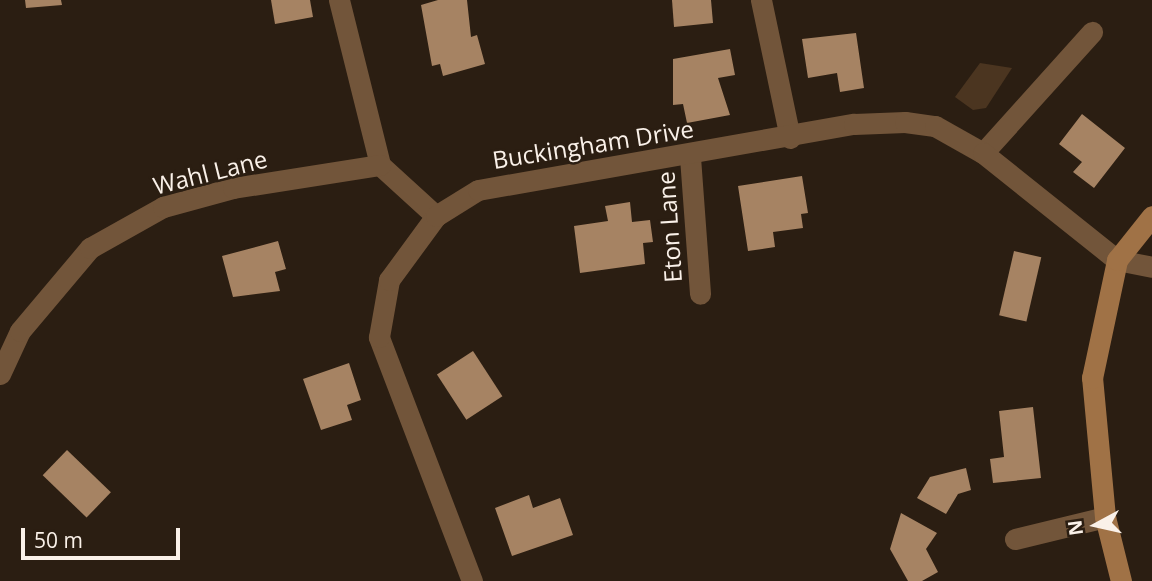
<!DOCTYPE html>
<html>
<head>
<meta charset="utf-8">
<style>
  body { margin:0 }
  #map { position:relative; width:1152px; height:581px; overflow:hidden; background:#2b1e12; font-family:"Open Sans",sans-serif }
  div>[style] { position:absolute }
  .green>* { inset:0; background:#4b3520 }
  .building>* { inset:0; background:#a68363; transform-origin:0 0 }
  .street>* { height:21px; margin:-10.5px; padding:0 10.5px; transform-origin:10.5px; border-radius:10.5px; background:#72553a }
  .secondary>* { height:21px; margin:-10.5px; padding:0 10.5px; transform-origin:10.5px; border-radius:10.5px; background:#a07246 }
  span { translate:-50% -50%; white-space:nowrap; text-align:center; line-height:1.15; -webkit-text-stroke:5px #2b1e12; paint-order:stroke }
  .street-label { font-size:24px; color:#faf1e9 }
  .north { position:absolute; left:1061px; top:490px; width:70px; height:70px; -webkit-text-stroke:5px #2b1e12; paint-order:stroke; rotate:262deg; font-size:19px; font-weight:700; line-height:28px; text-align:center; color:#faf1e9 }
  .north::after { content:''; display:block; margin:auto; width:24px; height:32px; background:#faf1e9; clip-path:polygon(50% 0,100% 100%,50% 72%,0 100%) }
  .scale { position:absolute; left:21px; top:528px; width:159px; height:32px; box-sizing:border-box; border:4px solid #faf1e9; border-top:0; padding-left:9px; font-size:21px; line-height:24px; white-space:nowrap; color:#faf1e9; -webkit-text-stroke:5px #2b1e12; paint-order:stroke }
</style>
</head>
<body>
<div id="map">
  <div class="green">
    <i style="clip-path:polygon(980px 63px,1012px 68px,986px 108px,973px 110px,955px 97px)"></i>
  </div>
  <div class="building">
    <i style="clip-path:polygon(25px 0,61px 0,62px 5px,26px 8px)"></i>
    <i style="clip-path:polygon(271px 0,310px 0,313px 17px,275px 24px)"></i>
    <i style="clip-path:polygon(438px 0,467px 0,471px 37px,477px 35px,485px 64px,443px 76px,440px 64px,432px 66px,421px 5px)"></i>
    <i style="clip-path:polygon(672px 0,711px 0,713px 23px,674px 27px)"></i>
    <i style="clip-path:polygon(856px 33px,864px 88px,840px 92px,837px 73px,808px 78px,802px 39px)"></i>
    <i style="clip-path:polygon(730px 49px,735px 75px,718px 78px,730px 115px,687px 123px,683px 104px,673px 105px,673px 59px)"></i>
    <i style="clip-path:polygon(1082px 114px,1125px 148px,1094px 188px,1073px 172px,1082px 162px,1059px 144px)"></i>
    <i style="clip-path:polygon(802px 176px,808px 213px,801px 214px,803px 228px,773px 232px,775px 247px,748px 251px,738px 186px)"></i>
    <i style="clip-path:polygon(630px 202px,632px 222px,650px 220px,653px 242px,643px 243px,645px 264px,580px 273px,574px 226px,608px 221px,605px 206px)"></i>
    <i style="clip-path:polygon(278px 241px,286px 269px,275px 272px,280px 291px,233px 297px,222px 256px)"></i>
    <i style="left:1014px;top:251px;width:28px;height:66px;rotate:13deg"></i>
    <i style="left:473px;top:351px;width:54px;height:43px;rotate:57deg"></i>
    <i style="clip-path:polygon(349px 363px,361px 400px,347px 405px,352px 420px,321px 430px,303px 379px)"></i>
    <i style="clip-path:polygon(1033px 407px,1041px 478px,993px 483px,990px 459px,1004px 457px,999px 411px)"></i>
    <i style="left:67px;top:450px;width:61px;height:35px;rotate:44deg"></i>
    <i style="clip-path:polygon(966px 468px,971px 490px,958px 494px,946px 514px,917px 498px,930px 477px)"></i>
    <i style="clip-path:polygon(529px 495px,533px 508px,560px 498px,573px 535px,512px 556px,495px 508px)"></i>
    <i style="clip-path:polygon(901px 513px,937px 533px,926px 549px,938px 572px,922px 581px,908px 581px,890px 549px)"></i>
  </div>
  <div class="street">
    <i style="left:339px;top:0;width:170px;rotate:76deg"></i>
    <i style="left:380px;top:165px;width:76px;rotate:42.3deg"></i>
    <i style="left:761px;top:0;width:141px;rotate:78.1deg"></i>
    <i style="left:983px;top:153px;width:163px;rotate:-48deg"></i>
    <i style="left:690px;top:157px;width:137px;rotate:85.8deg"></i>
    <i style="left:0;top:374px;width:47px;rotate:-65.1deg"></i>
    <i style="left:20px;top:331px;width:109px;rotate:-49.9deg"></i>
    <i style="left:90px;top:248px;width:84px;rotate:-29.3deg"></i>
    <i style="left:163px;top:207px;width:73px;rotate:-15.2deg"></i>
    <i style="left:233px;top:188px;width:149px;rotate:-8.9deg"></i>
    <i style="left:1015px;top:539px;width:93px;rotate:-13.7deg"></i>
    <i style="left:472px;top:581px;width:261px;rotate:-110.9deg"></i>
    <i style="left:379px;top:337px;width:58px;rotate:-80deg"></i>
    <i style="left:389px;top:280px;width:79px;rotate:-53.7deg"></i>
    <i style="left:436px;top:216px;width:49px;rotate:-31.8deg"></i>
    <i style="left:478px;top:190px;width:382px;rotate:-10deg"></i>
    <i style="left:854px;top:124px;width:51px;rotate:-2.2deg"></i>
    <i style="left:905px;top:122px;width:30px;rotate:8deg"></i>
    <i style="left:935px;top:126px;width:55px;rotate:29.4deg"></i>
    <i style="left:983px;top:153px;width:171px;rotate:38.6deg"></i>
    <i style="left:1117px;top:260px;width:36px;rotate:11deg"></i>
  </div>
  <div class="secondary">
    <i style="left:1121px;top:581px;width:66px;rotate:-104deg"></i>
    <i style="left:1105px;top:517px;width:140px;rotate:-95.3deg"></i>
    <i style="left:1092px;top:378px;width:121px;rotate:-78deg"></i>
    <i style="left:1117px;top:260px;width:56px;rotate:-51.5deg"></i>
  </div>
  <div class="street-label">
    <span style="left:593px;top:144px;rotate:-9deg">Buckingham Drive</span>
    <span style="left:210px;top:172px;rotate:-14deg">Wahl Lane</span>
    <span style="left:669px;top:227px;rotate:-94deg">Eton Lane</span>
  </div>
  <div class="north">N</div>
  <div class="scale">50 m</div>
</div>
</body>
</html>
